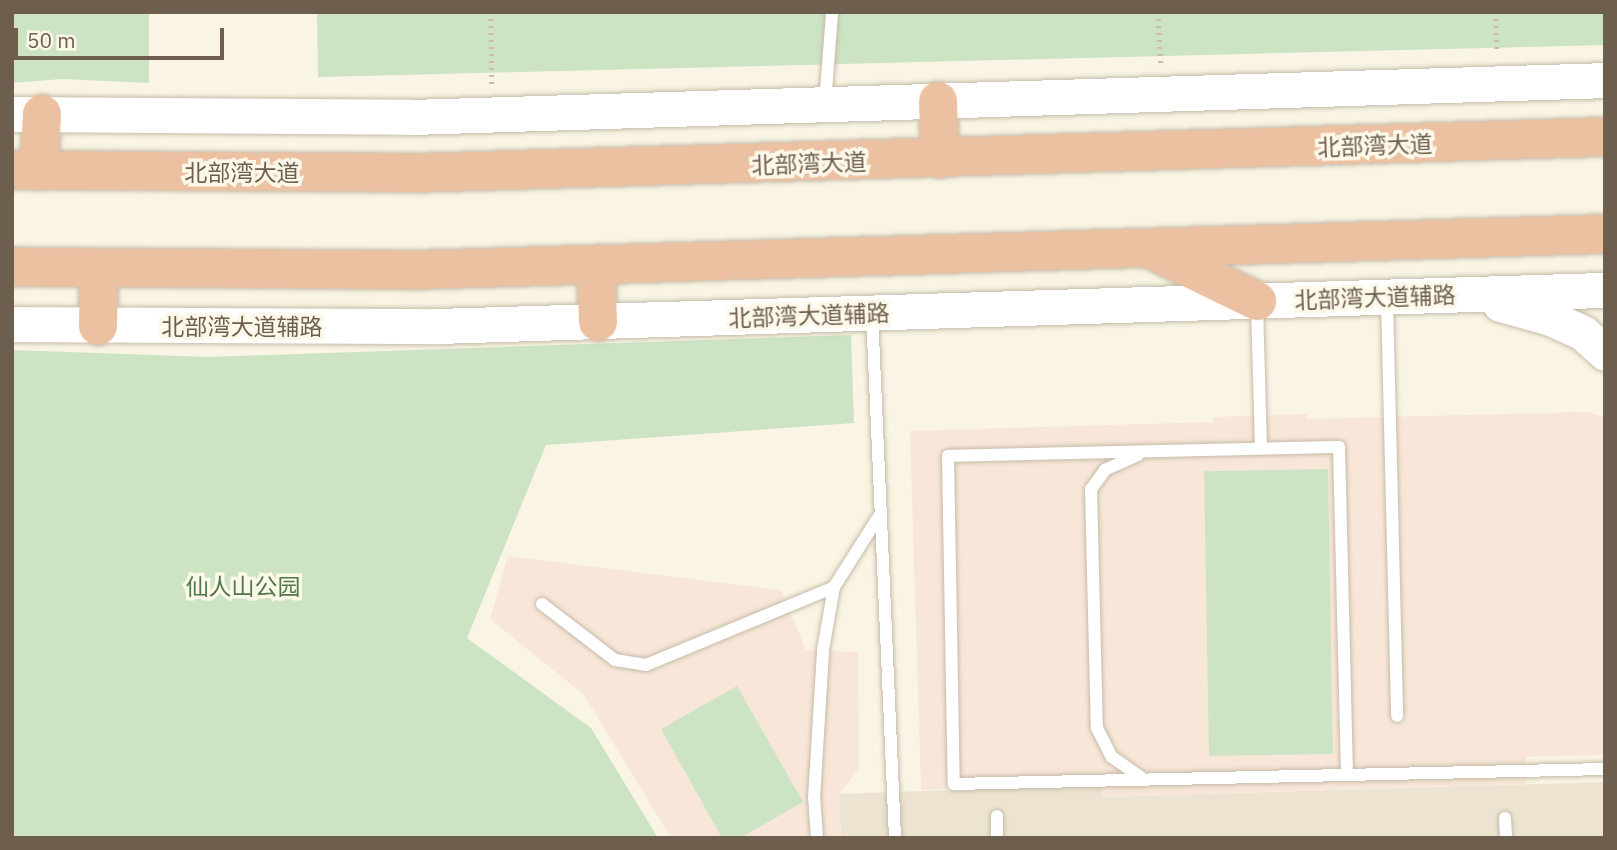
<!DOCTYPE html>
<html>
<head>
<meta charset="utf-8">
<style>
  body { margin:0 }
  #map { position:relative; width:1617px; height:850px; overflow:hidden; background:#f9f4e3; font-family:"IBM Plex Sans","Noto Sans SC",sans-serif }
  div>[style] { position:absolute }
  .residential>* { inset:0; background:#ece4d1 }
  .commercial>* { inset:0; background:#f8e7d8 }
  .green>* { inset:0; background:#cce4c4; transform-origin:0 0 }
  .path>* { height:4.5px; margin-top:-2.25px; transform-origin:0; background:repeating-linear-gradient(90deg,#cfbba2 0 2px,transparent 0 7px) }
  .roads { filter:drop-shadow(0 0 2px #c6bba9) drop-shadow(0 0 2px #c6bba9) }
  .lane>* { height:12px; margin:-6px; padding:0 6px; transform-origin:6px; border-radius:6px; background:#fff }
  .secondary>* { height:35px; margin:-17.5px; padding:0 17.5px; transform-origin:17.5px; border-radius:17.5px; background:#fff }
  .highway>* { height:38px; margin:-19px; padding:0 19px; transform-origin:19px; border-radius:19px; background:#ecc1a2 }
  span { translate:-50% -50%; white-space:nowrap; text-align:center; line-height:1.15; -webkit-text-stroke:7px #fcf8e9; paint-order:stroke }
  .street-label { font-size:23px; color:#6e5e4d }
  .park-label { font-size:23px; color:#507849 }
  .frame { position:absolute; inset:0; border:14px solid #6e5e4d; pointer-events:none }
  .scale { position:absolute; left:14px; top:28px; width:210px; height:32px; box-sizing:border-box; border:4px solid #6e5e4d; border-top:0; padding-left:9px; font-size:21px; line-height:24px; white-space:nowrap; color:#6e5e4d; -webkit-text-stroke:5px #fcf8e9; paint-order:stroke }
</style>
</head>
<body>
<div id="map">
  <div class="residential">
    <i style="clip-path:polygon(1605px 782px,1605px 838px,841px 838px,839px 794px,1102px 785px,1103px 797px)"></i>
  </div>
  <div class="commercial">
    <i style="clip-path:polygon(1586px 412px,1605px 417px,1605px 755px,1526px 757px,1526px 784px,1102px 797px,1102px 785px,921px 790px,910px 431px,1213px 422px,1213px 417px,1306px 414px,1307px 419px)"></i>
    <i style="clip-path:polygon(508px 556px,781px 590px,806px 650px,858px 652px,859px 769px,839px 794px,841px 838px,671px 838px,584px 695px,490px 619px)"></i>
  </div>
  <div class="green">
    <i style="clip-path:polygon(12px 12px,149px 12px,149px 83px,62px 79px,12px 83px)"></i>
    <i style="clip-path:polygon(317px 12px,1605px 12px,1605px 45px,318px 77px)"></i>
    <i style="clip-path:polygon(851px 335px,854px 423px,546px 445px,467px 638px,591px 728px,658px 838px,12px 838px,12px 350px,208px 357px)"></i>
    <i style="left:1328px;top:469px;width:285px;height:124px;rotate:89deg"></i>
    <i style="clip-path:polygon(737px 686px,803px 802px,740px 838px,722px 838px,661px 729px)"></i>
  </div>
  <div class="path">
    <i style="left:491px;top:12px;width:73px;rotate:89.2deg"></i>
    <i style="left:1158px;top:12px;width:52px;rotate:86.7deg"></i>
    <i style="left:1496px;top:12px;width:41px;rotate:88.6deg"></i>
  </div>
  <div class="roads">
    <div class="lane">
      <i style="left:825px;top:104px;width:92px;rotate:-85.6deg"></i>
      <i style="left:1387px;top:300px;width:416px;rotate:88.6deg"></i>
      <i style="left:1257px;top:305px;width:143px;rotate:88.4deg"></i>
      <i style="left:872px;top:313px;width:526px;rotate:87.49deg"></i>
      <i style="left:1138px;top:455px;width:36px;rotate:156deg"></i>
      <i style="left:1105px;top:470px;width:24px;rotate:126deg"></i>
      <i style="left:1091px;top:489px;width:239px;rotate:88.6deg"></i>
      <i style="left:1097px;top:728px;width:33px;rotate:63deg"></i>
      <i style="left:1112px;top:757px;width:39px;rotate:35deg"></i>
      <i style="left:542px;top:604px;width:92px;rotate:37.5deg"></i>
      <i style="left:615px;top:660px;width:31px;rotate:9deg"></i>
      <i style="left:646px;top:665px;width:204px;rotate:-22.5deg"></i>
      <i style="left:1347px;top:774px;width:327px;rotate:-91.4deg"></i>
      <i style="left:1339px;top:447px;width:391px;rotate:178.7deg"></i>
      <i style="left:948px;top:456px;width:328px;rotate:89deg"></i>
      <i style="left:954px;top:784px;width:651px;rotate:-1.32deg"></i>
      <i style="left:997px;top:816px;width:22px;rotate:90deg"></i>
      <i style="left:1505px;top:818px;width:20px;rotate:87deg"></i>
      <i style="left:817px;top:838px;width:39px;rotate:-94deg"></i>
      <i style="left:814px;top:799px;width:149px;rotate:-86.5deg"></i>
      <i style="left:823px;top:650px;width:64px;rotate:-80.1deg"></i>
      <i style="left:834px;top:587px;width:88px;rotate:-57.6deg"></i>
    </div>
    <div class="secondary">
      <i style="left:12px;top:114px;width:399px;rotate:0.4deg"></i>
      <i style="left:411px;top:117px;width:1195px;rotate:-1.77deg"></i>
      <i style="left:1500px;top:304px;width:52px;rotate:15.6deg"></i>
      <i style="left:1550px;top:318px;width:36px;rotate:24deg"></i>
      <i style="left:1583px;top:333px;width:30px;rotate:42deg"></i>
      <i style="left:12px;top:324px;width:425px;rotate:0.3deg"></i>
      <i style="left:437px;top:326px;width:1169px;rotate:-1.77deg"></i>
    </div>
    <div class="highway">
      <i style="left:938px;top:101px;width:58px;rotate:88deg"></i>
      <i style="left:12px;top:170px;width:400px;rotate:0.4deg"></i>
      <i style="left:412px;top:173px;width:1194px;rotate:-1.73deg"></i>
      <i style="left:39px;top:171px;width:57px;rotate:-87deg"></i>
      <i style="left:1152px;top:250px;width:117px;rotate:25.9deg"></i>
      <i style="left:596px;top:265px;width:57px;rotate:88deg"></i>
      <i style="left:12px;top:267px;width:401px;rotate:0.4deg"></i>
      <i style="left:413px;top:270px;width:1193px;rotate:-1.73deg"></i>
      <i style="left:98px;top:326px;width:57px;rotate:-89deg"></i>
    </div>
  </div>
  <div class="street-label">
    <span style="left:1375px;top:145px;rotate:-2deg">北部湾大道</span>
    <span style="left:809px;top:163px;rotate:-2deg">北部湾大道</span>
    <span style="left:242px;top:172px">北部湾大道</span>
    <span style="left:1375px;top:297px;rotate:-2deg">北部湾大道辅路</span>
    <span style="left:809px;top:315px;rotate:-2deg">北部湾大道辅路</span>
    <span style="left:242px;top:326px">北部湾大道辅路</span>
  </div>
  <div class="park-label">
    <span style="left:243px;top:586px">仙人山公园</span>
  </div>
  <div class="frame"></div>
  <div class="scale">50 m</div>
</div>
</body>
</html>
